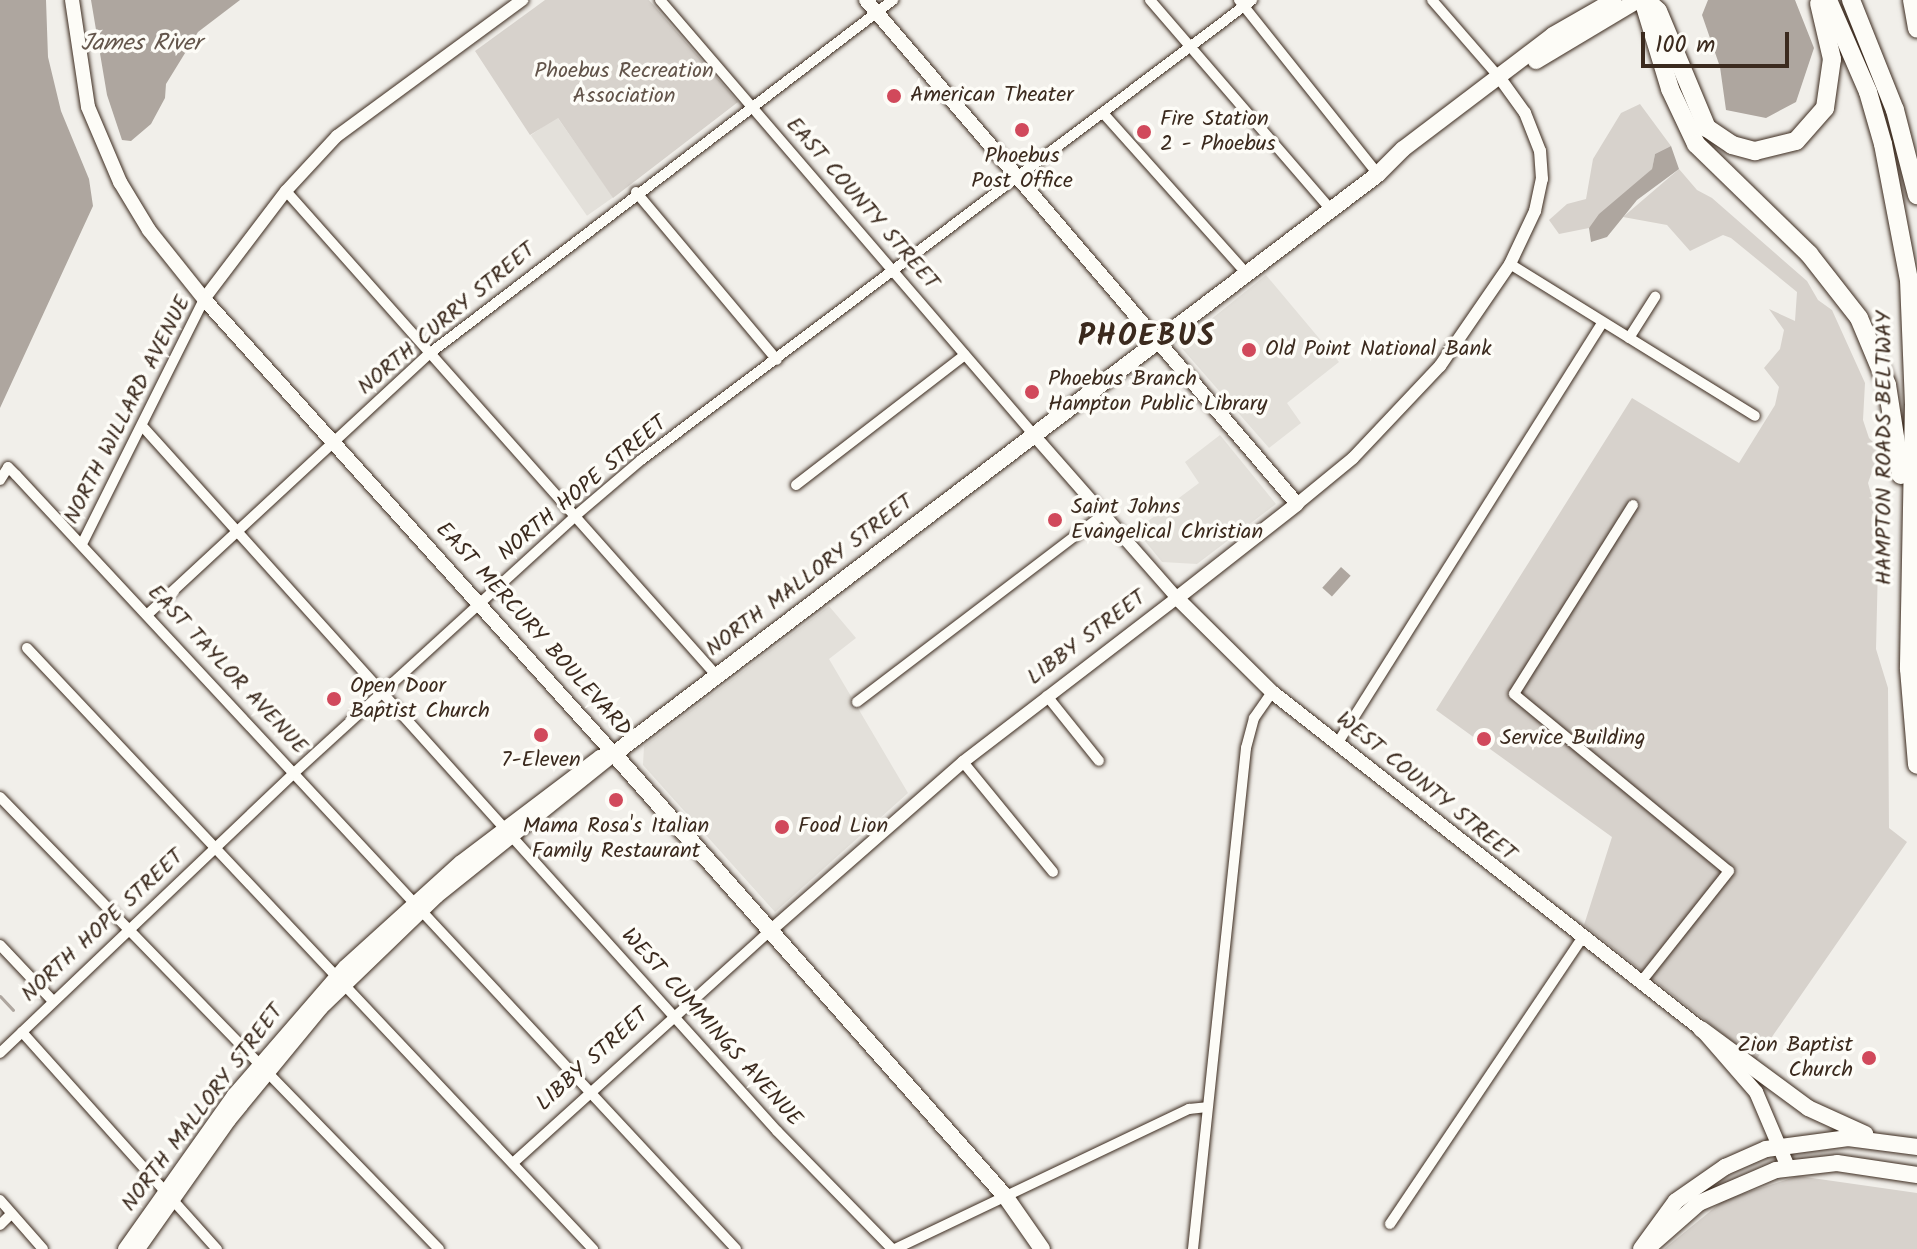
<!DOCTYPE html>
<html>
<head>
<meta charset="utf-8">
<style>
  body { margin:0 }
  #map { position:relative; width:1917px; height:1249px; overflow:hidden; background:#f1efea; font-family:Kalam,sans-serif }
  div>[style] { position:absolute }
  .built>* { inset:0; background:#e3e0da; transform-origin:0 0 }
  .green>* { inset:0; background:#d7d2cc }
  .water>* { inset:0; background:#aea69f; transform-origin:0 0 }
  .stream>* { height:3px; margin:-1.5px; padding:0 1.5px; transform-origin:1.5px; border-radius:1.5px; background:#aea69f }
  .roads { filter:drop-shadow(0 0 2px #3b2a1e) drop-shadow(0 0 2px #3b2a1e) }
  .minor>* { height:10px; margin:-5px; padding:0 5px; transform-origin:5px; border-radius:5px; background:#fdfcf7 }
  .tertiary>* { height:12px; margin:-6px; padding:0 6px; transform-origin:6px; border-radius:6px; background:#fdfcf7 }
  .secondary>* { height:14px; margin:-7px; padding:0 7px; transform-origin:7px; border-radius:7px; background:#fdfcf7 }
  .primary>* { height:16px; margin:-8px; padding:0 8px; transform-origin:8px; border-radius:8px; background:#fdfcf7 }
  .motorway>* { height:18px; margin:-9px; padding:0 9px; transform-origin:9px; border-radius:9px; background:#fdfcf7 }
  .dots>* { width:22px; height:22px; translate:-50% -50%; box-sizing:border-box; border:4px solid #fdfcf7; border-radius:50% }
  span { translate:-50% -50%; white-space:nowrap; text-align:center; line-height:1.15; -webkit-text-stroke:7px #fdfcf7; paint-order:stroke }
  .park-label { font-size:22px; color:#62544a }
  .poi-label { font-size:22px; color:#3b2a1e }
  .left { translate:0 -50%; text-align:left }
  .right { translate:-100% -50%; text-align:right }
  .street-label { font-size:22px; color:#3b2a1e }
  .water-label { font-size:24px; color:#63554b; font-style:italic }
  .district-label { font-size:30px; color:#3b2a1e; font-weight:700; letter-spacing:2px }
  .scale { position:absolute; left:1641px; top:32px; width:148px; height:36px; box-sizing:border-box; border:4px solid #3b2a1e; border-top:0; padding-left:10px; font-size:24px; line-height:28px; white-space:nowrap; color:#3b2a1e; -webkit-text-stroke:6px #fdfcf7; paint-order:stroke }
</style>
</head>
<body>
<div id="map">
  <div class="built">
    <i style="left:557px;top:117px;width:98px;height:32px;rotate:55deg"></i>
    <i style="clip-path:polygon(1266px 275px,1339px 362px,1287px 403px,1301px 423px,1269px 448px,1179px 345px)"></i>
    <i style="clip-path:polygon(1220px 435px,1276px 504px,1197px 564px,1162px 562px,1136px 530px,1199px 483px,1185px 462px)"></i>
    <i style="clip-path:polygon(829px 606px,856px 638px,829px 659px,908px 793px,775px 912px,643px 765px,644px 746px)"></i>
  </div>
  <div class="green">
    <i style="clip-path:polygon(545px 0,649px 0,738px 102px,613px 198px,558px 118px,530px 135px,475px 51px)"></i>
    <i style="clip-path:polygon(1640px 104px,1671px 146px,1655px 154px,1652px 169px,1589px 228px,1559px 234px,1549px 220px,1567px 204px,1586px 199px,1593px 159px,1621px 113px)"></i>
    <i style="clip-path:polygon(1679px 169px,1697px 190px,1712px 198px,1807px 281px,1818px 300px,1832px 310px,1865px 383px,1863px 420px,1869px 438px,1880px 449px,1868px 483px,1879px 523px,1876px 649px,1888px 688px,1889px 828px,1907px 842px,1756px 1060px,1584px 925px,1612px 837px,1436px 710px,1632px 398px,1739px 463px,1775px 405px,1779px 387px,1764px 368px,1780px 349px,1784px 330px,1769px 309px,1795px 321px,1797px 292px,1731px 238px,1723px 235px,1690px 251px,1667px 225px,1623px 217px)"></i>
    <i style="clip-path:polygon(1798px 1176px,1917px 1193px,1917px 1249px,1664px 1249px,1724px 1200px)"></i>
  </div>
  <div class="water">
    <i style="clip-path:polygon(0 0,46px 0,48px 57px,61px 111px,89px 179px,93px 206px,0 408px)"></i>
    <i style="clip-path:polygon(91px 0,240px 0,198px 32px,166px 84px,165px 98px,151px 124px,131px 141px,122px 140px,107px 95px)"></i>
    <i style="clip-path:polygon(1708px 0,1795px 0,1814px 48px,1796px 102px,1766px 118px,1726px 110px,1720px 67px,1702px 15px)"></i>
    <i style="clip-path:polygon(1671px 146px,1679px 169px,1637px 200px,1607px 237px,1591px 242px,1589px 228px,1599px 214px,1652px 169px,1655px 154px)"></i>
    <i style="left:1341px;top:567px;width:13px;height:28px;rotate:42deg"></i>
  </div>
  <div class="stream">
    <i style="left:0;top:996px;width:19px;rotate:47deg"></i>
  </div>
  <div class="roads">
    <div class="minor">
      <i style="left:660px;top:0;width:572px;rotate:49.32deg"></i>
      <i style="left:1150px;top:0;width:277px;rotate:49.2deg"></i>
      <i style="left:1239px;top:0;width:223px;rotate:51.4deg"></i>
      <i style="left:1432px;top:0;width:102px;rotate:49deg"></i>
      <i style="left:1103px;top:113px;width:215px;rotate:48.2deg"></i>
      <i style="left:286px;top:191px;width:647px;rotate:48.38deg"></i>
      <i style="left:636px;top:192px;width:219px;rotate:50deg"></i>
      <i style="left:1510px;top:264px;width:288px;rotate:31.8deg"></i>
      <i style="left:1629px;top:338px;width:49px;rotate:-57.6deg"></i>
      <i style="left:144px;top:428px;width:946px;rotate:48deg"></i>
      <i style="left:777px;top:1131px;width:165px;rotate:45.7deg"></i>
      <i style="left:0;top:480px;width:15px;rotate:-58deg"></i>
      <i style="left:8px;top:467px;width:11px;rotate:45deg"></i>
      <i style="left:16px;top:475px;width:1057px;rotate:47.07deg"></i>
      <i style="left:796px;top:485px;width:213px;rotate:-37.6deg"></i>
      <i style="left:1633px;top:505px;width:223px;rotate:122.2deg"></i>
      <i style="left:1514px;top:694px;width:278px;rotate:39.5deg"></i>
      <i style="left:1729px;top:871px;width:142px;rotate:128.4deg"></i>
      <i style="left:82px;top:544px;width:274px;rotate:-63.5deg"></i>
      <i style="left:148px;top:614px;width:383px;rotate:-42.8deg"></i>
      <i style="left:429px;top:354px;width:584px;rotate:-37.34deg"></i>
      <i style="left:27px;top:648px;width:826px;rotate:46.72deg"></i>
      <i style="left:1047px;top:696px;width:83px;rotate:51.3deg"></i>
      <i style="left:857px;top:702px;width:310px;rotate:-37.3deg"></i>
      <i style="left:1337px;top:744px;width:497px;rotate:-57.8deg"></i>
      <i style="left:963px;top:762px;width:142px;rotate:50.7deg"></i>
      <i style="left:0;top:797px;width:630px;rotate:45.84deg"></i>
      <i style="left:0;top:945px;width:76px;rotate:46.6deg"></i>
      <i style="left:22px;top:1032px;width:292px;rotate:48.1deg"></i>
      <i style="left:0;top:1053px;width:406px;rotate:-43.6deg"></i>
      <i style="left:294px;top:773px;width:379px;rotate:-42.4deg"></i>
      <i style="left:574px;top:517px;width:88px;rotate:-40.4deg"></i>
      <i style="left:641px;top:460px;width:765px;rotate:-36.97deg"></i>
      <i style="left:513px;top:1163px;width:346px;rotate:-42.1deg"></i>
      <i style="left:0;top:1200px;width:65px;rotate:48.7deg"></i>
      <i style="left:1390px;top:1224px;width:344px;rotate:-56.1deg"></i>
      <i style="left:0;top:1225px;width:16px;rotate:-45deg"></i>
      <i style="left:895px;top:1249px;width:326px;rotate:-25.5deg"></i>
      <i style="left:1189px;top:1109px;width:18px;rotate:-6deg"></i>
      <i style="left:1193px;top:1249px;width:504px;rotate:-83.96deg"></i>
      <i style="left:1246px;top:748px;width:31px;rotate:-75deg"></i>
      <i style="left:1254px;top:718px;width:32px;rotate:-55deg"></i>
    </div>
    <div class="tertiary">
      <i style="left:204px;top:299px;width:136px;rotate:-52.8deg"></i>
      <i style="left:286px;top:191px;width:75px;rotate:-47.2deg"></i>
      <i style="left:337px;top:136px;width:230px;rotate:-36.3deg"></i>
      <i style="left:1297px;top:504px;width:72px;rotate:-39.4deg"></i>
      <i style="left:1353px;top:458px;width:127px;rotate:-46.6deg"></i>
      <i style="left:1440px;top:366px;width:124px;rotate:-55.5deg"></i>
      <i style="left:1510px;top:264px;width:59px;rotate:-64.7deg"></i>
      <i style="left:1535px;top:211px;width:33px;rotate:-78deg"></i>
      <i style="left:1542px;top:179px;width:28px;rotate:-94deg"></i>
      <i style="left:1540px;top:151px;width:41px;rotate:-111.5deg"></i>
      <i style="left:1525px;top:113px;width:44px;rotate:-125.8deg"></i>
      <i style="left:770px;top:931px;width:257px;rotate:-41.2deg"></i>
      <i style="left:963px;top:762px;width:270px;rotate:-37.5deg"></i>
      <i style="left:1177px;top:598px;width:218px;rotate:-131.3deg"></i>
    </div>
    <div class="secondary">
      <i style="left:72px;top:0;width:108px;rotate:81.5deg"></i>
      <i style="left:88px;top:107px;width:82px;rotate:66.9deg"></i>
      <i style="left:120px;top:182px;width:56px;rotate:58.9deg"></i>
      <i style="left:149px;top:230px;width:88px;rotate:51.4deg"></i>
      <i style="left:204px;top:299px;width:612px;rotate:47.98deg"></i>
      <i style="left:866px;top:0;width:663px;rotate:49.46deg"></i>
      <i style="left:1297px;top:504px;width:152px;rotate:141.9deg"></i>
      <i style="left:1177px;top:598px;width:134px;rotate:44.7deg"></i>
      <i style="left:1272px;top:692px;width:546px;rotate:38.15deg"></i>
      <i style="left:1701px;top:1029px;width:84px;rotate:48.9deg"></i>
      <i style="left:1756px;top:1092px;width:82px;rotate:66.9deg"></i>
      <i style="left:125px;top:1249px;width:189px;rotate:-54.7deg"></i>
      <i style="left:234px;top:1095px;width:169px;rotate:-49.1deg"></i>
      <i style="left:345px;top:967px;width:156px;rotate:-42.2deg"></i>
      <i style="left:461px;top:862px;width:174px;rotate:-37.1deg"></i>
      <i style="left:600px;top:757px;width:14px;rotate:-12deg"></i>
      <i style="left:138px;top:1249px;width:158px;rotate:-54.8deg"></i>
      <i style="left:229px;top:1120px;width:145px;rotate:-50.6deg"></i>
      <i style="left:321px;top:1008px;width:161px;rotate:-44deg"></i>
      <i style="left:437px;top:896px;width:227px;rotate:-38.7deg"></i>
    </div>
    <div class="primary">
      <i style="left:1536px;top:61px;width:119px;rotate:-30.9deg"></i>
      <i style="left:1701px;top:1029px;width:133px;rotate:36.4deg"></i>
      <i style="left:1808px;top:1108px;width:63px;rotate:24.5deg"></i>
      <i style="left:1651px;top:1245px;width:64px;rotate:-41.2deg"></i>
      <i style="left:1699px;top:1203px;width:84px;rotate:-23.2deg"></i>
      <i style="left:1776px;top:1170px;width:61px;rotate:-6.5deg"></i>
      <i style="left:1837px;top:1163px;width:81px;rotate:8.5deg"></i>
      <i style="left:1042px;top:1249px;width:65px;rotate:-124.9deg"></i>
      <i style="left:1005px;top:1196px;width:590px;rotate:-131.5deg"></i>
      <i style="left:614px;top:754px;width:959px;rotate:-37.2deg"></i>
      <i style="left:1378px;top:174px;width:35px;rotate:-45deg"></i>
      <i style="left:1403px;top:149px;width:188px;rotate:-37.2deg"></i>
      <i style="left:1553px;top:35px;width:70px;rotate:-29.8deg"></i>
      <i style="left:1641px;top:1249px;width:59px;rotate:-53.9deg"></i>
      <i style="left:1676px;top:1201px;width:60px;rotate:-34.8deg"></i>
      <i style="left:1725px;top:1167px;width:45px;rotate:-23.7deg"></i>
      <i style="left:1766px;top:1149px;width:83px;rotate:-7.6deg"></i>
      <i style="left:1848px;top:1138px;width:70px;rotate:7.4deg"></i>
    </div>
    <div class="motorway">
      <i style="left:1643px;top:0;width:93px;rotate:73.1deg"></i>
      <i style="left:1670px;top:89px;width:61px;rotate:64.7deg"></i>
      <i style="left:1696px;top:144px;width:158px;rotate:44.2deg"></i>
      <i style="left:1809px;top:254px;width:81px;rotate:52deg"></i>
      <i style="left:1859px;top:318px;width:73px;rotate:67.3deg"></i>
      <i style="left:1887px;top:385px;width:91px;rotate:81.2deg"></i>
      <i style="left:1646px;top:0;width:16px;rotate:43deg"></i>
      <i style="left:1658px;top:11px;width:127px;rotate:67.3deg"></i>
      <i style="left:1707px;top:128px;width:30px;rotate:34deg"></i>
      <i style="left:1732px;top:145px;width:24px;rotate:15deg"></i>
      <i style="left:1755px;top:151px;width:42px;rotate:-13.7deg"></i>
      <i style="left:1796px;top:141px;width:44px;rotate:-48.7deg"></i>
      <i style="left:1825px;top:108px;width:49px;rotate:-81.9deg"></i>
      <i style="left:1832px;top:59px;width:57px;rotate:-103.1deg"></i>
      <i style="left:1828px;top:0;width:100px;rotate:66.5deg"></i>
      <i style="left:1868px;top:92px;width:54px;rotate:73.9deg"></i>
      <i style="left:1883px;top:144px;width:138px;rotate:79.2deg"></i>
      <i style="left:1909px;top:280px;width:124px;rotate:87.7deg"></i>
      <i style="left:1914px;top:404px;width:265px;rotate:91.1deg"></i>
      <i style="left:1909px;top:669px;width:96px;rotate:85.2deg"></i>
      <i style="left:1851px;top:0;width:118px;rotate:68.2deg"></i>
      <i style="left:1895px;top:110px;width:88px;rotate:75.5deg"></i>
      <i style="left:1912px;top:0;width:29px;rotate:80deg"></i>
    </div>
  </div>
  <div class="dots">
    <i style="left:894px;top:96px;background:#d1495b"></i>
    <i style="left:1022px;top:130px;background:#d1495b"></i>
    <i style="left:1144px;top:132px;background:#d1495b"></i>
    <i style="left:1249px;top:350px;background:#d1495b"></i>
    <i style="left:1032px;top:392px;background:#d1495b"></i>
    <i style="left:1055px;top:520px;background:#d1495b"></i>
    <i style="left:334px;top:699px;background:#d1495b"></i>
    <i style="left:541px;top:735px;background:#d1495b"></i>
    <i style="left:1484px;top:739px;background:#d1495b"></i>
    <i style="left:616px;top:800px;background:#d1495b"></i>
    <i style="left:782px;top:827px;background:#d1495b"></i>
    <i style="left:1869px;top:1058px;background:#d1495b"></i>
  </div>
  <div class="park-label">
    <span style="left:624px;top:84px">Phoebus Recreation<br>Association</span>
  </div>
  <div class="poi-label">
    <span class="left" style="left:910px;top:96px">American Theater</span>
    <span class="left" style="left:1160px;top:132px">Fire Station<br>2 - Phoebus</span>
    <span style="left:1022px;top:169px">Phoebus<br>Post Office</span>
    <span class="left" style="left:1265px;top:350px">Old Point National Bank</span>
    <span class="left" style="left:1048px;top:392px">Phoebus Branch<br>Hampton Public Library</span>
    <span class="left" style="left:1071px;top:520px">Saint Johns<br>Evangelical Christian</span>
    <span class="left" style="left:350px;top:699px">Open Door<br>Baptist Church</span>
    <span class="left" style="left:1500px;top:739px">Service Building</span>
    <span style="left:541px;top:761px">7-Eleven</span>
    <span style="left:616px;top:839px">Mama Rosa's Italian<br>Family Restaurant</span>
    <span class="left" style="left:798px;top:827px">Food Lion</span>
    <span class="right" style="left:1853px;top:1058px">Zion Baptist<br>Church</span>
  </div>
  <div class="street-label">
    <span style="left:862px;top:204px;rotate:49deg">EAST COUNTY STREET</span>
    <span style="left:447px;top:319px;rotate:-40deg">NORTH CURRY STREET</span>
    <span style="left:128px;top:410px;rotate:-63deg">NORTH WILLARD AVENUE</span>
    <span style="left:1885px;top:448px;rotate:-90deg">HAMPTON ROADS BELTWAY</span>
    <span style="left:583px;top:489px;rotate:-40deg">NORTH HOPE STREET</span>
    <span style="left:810px;top:576px;rotate:-37deg">NORTH MALLORY STREET</span>
    <span style="left:533px;top:630px;rotate:48deg">EAST MERCURY BOULEVARD</span>
    <span style="left:1087px;top:638px;rotate:-37deg">LIBBY STREET</span>
    <span style="left:227px;top:670px;rotate:47deg">EAST TAYLOR AVENUE</span>
    <span style="left:1426px;top:787px;rotate:39deg">WEST COUNTY STREET</span>
    <span style="left:103px;top:926px;rotate:-43deg">NORTH HOPE STREET</span>
    <span style="left:711px;top:1028px;rotate:48deg">WEST CUMMINGS AVENUE</span>
    <span style="left:593px;top:1060px;rotate:-42deg">LIBBY STREET</span>
    <span style="left:203px;top:1108px;rotate:-53deg">NORTH MALLORY STREET</span>
  </div>
  <div class="water-label">
    <span style="left:141px;top:44px">James River</span>
  </div>
  <div class="district-label">
    <span style="left:1147px;top:337px">PHOEBUS</span>
  </div>
  <div class="scale">100 m</div>
</div>
</body>
</html>
